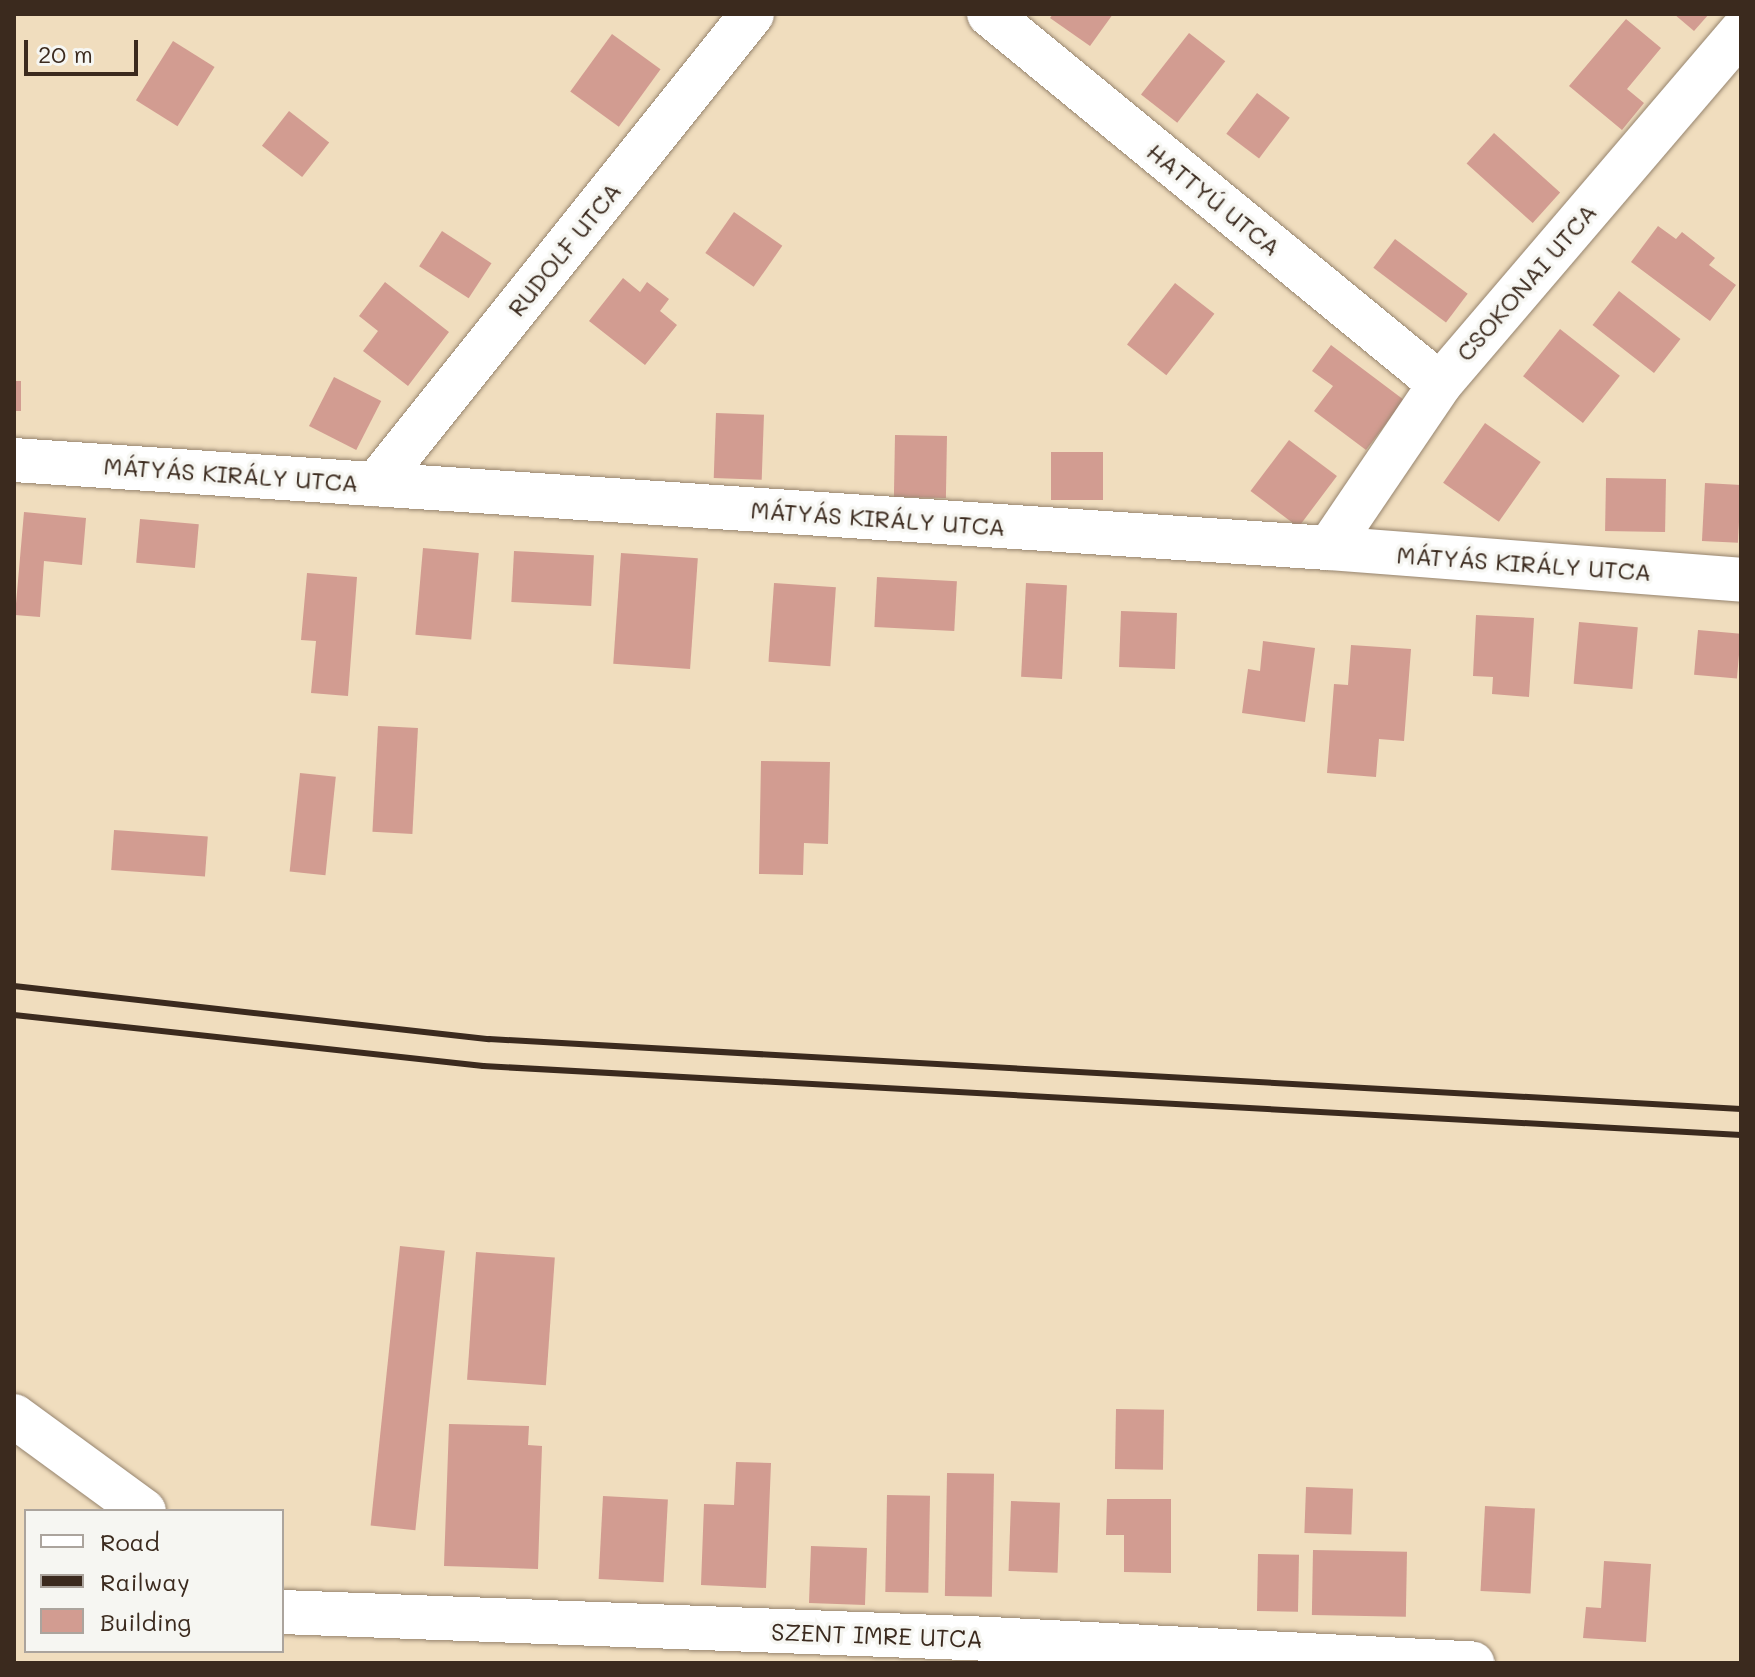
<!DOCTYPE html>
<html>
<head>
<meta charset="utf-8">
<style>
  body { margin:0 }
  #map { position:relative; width:1755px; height:1677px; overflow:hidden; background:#f0ddbe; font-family:Mali,sans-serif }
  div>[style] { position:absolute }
  .building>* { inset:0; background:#d29c91; transform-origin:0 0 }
  .roads { filter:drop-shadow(0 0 2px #96846e) drop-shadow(0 0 2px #96846e) }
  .minor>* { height:44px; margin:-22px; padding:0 22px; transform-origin:22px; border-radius:22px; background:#fff }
  .rail>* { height:6px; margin:-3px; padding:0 3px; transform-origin:3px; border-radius:3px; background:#3b2a1e }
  span { translate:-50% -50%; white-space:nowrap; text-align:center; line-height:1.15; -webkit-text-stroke:7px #f6f6f2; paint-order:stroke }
  .street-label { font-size:24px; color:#3b2a1e }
  .frame { position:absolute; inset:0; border:16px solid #3b2a1e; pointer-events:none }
  .legend { position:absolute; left:24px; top:1509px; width:260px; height:144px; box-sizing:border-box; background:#f6f6f2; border:2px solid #aba49d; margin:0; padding:10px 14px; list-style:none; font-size:24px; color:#3b2a1e }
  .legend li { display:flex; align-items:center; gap:16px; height:40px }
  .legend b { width:40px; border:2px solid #aba49d }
  .scale { position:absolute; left:24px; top:40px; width:114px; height:36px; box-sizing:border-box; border:4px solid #3b2a1e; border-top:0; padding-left:10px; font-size:24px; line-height:28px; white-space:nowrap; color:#3b2a1e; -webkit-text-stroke:6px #f6f6f2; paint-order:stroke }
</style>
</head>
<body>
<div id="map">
  <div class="building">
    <i style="clip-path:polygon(1053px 14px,1113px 14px,1090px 46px,1050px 18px)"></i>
    <i style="clip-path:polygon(1674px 14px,1709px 14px,1694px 31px)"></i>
    <i style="clip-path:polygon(1626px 19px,1661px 48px,1627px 89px,1644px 103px,1622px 130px,1569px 86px)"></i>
    <i style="left:1189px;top:33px;width:46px;height:78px;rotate:38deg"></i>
    <i style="left:612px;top:34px;width:60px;height:71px;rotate:36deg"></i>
    <i style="left:173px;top:41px;width:49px;height:70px;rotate:32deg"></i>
    <i style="left:1257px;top:93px;width:41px;height:51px;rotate:37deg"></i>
    <i style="left:289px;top:111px;width:51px;height:44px;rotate:38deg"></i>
    <i style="left:1494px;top:133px;width:89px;height:41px;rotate:42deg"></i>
    <i style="left:734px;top:212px;width:59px;height:50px;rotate:35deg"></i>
    <i style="clip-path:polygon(1658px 226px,1676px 239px,1682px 232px,1715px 258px,1709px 265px,1736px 285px,1710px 321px,1631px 262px)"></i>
    <i style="left:442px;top:231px;width:59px;height:42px;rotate:33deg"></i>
    <i style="left:1395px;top:239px;width:91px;height:36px;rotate:37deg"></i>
    <i style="clip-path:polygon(623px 278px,640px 292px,647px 282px,669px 299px,660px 311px,677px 325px,645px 365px,589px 321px)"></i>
    <i style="clip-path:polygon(385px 282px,449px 332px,408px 386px,363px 351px,378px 331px,359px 316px)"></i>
    <i style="left:1175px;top:283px;width:50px;height:78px;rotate:38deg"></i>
    <i style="left:1619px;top:291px;width:78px;height:43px;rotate:38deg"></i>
    <i style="left:1560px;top:329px;width:76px;height:60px;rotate:38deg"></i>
    <i style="clip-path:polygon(1331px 345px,1404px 400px,1366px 450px,1314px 411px,1333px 386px,1312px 371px)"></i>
    <i style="left:334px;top:377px;width:53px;height:55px;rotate:27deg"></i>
    <i style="left:14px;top:381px;width:7px;height:30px"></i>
    <i style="left:716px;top:413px;width:48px;height:65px;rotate:2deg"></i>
    <i style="left:1485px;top:423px;width:68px;height:73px;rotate:35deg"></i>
    <i style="left:895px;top:435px;width:52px;height:62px;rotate:1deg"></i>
    <i style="left:1289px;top:440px;width:60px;height:64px;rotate:37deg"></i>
    <i style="left:1051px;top:452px;width:52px;height:48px"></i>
    <i style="left:1606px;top:478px;width:60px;height:53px;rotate:1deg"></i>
    <i style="left:1705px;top:483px;width:36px;height:58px;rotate:3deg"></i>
    <i style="clip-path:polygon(24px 512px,86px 518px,82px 565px,44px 561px,40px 617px,15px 615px)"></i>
    <i style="left:140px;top:519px;width:59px;height:44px;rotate:5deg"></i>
    <i style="left:423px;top:548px;width:56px;height:87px;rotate:5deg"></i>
    <i style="left:514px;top:551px;width:80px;height:51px;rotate:3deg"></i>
    <i style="left:621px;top:553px;width:77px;height:111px;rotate:4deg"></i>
    <i style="clip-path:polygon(307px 573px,357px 577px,348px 696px,311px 693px,316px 641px,301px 640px)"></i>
    <i style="left:877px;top:577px;width:80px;height:50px;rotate:3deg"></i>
    <i style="left:774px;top:583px;width:62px;height:79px;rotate:4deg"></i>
    <i style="left:1026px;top:583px;width:41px;height:94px;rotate:3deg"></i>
    <i style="left:1121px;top:611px;width:56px;height:56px;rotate:2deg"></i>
    <i style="clip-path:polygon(1476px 615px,1534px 618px,1529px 697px,1492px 694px,1493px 677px,1473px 676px)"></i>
    <i style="left:1579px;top:622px;width:59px;height:62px;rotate:5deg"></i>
    <i style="left:1698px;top:630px;width:43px;height:45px;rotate:5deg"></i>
    <i style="clip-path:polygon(1263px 641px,1315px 648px,1305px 722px,1242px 713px,1248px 669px,1260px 671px)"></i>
    <i style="clip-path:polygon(1351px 645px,1411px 649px,1404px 741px,1379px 739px,1376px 777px,1327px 773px,1334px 684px,1348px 685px)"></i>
    <i style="left:378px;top:726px;width:40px;height:106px;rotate:3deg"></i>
    <i style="clip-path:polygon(761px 761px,830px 762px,828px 844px,804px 843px,803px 875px,759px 874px)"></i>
    <i style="left:300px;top:773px;width:36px;height:99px;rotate:6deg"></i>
    <i style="left:114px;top:830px;width:94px;height:40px;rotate:4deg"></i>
    <i style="left:400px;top:1246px;width:45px;height:281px;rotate:6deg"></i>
    <i style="left:476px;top:1252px;width:79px;height:128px;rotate:4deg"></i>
    <i style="left:1116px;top:1409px;width:48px;height:60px;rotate:1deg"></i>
    <i style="clip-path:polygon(449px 1424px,529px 1426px,528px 1445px,542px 1446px,538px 1569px,444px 1566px)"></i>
    <i style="clip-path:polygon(736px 1462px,771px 1463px,766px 1588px,701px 1585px,704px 1504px,734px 1505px)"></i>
    <i style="left:947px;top:1473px;width:47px;height:123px;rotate:1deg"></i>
    <i style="left:1306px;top:1487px;width:47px;height:46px;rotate:2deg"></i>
    <i style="left:887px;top:1495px;width:43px;height:97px;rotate:1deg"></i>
    <i style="left:603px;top:1496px;width:65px;height:83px;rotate:3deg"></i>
    <i style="clip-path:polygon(1107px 1499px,1171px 1499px,1171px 1573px,1124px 1572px,1124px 1535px,1106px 1535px)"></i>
    <i style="left:1011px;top:1501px;width:49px;height:70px;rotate:2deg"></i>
    <i style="left:1485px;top:1506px;width:50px;height:85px;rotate:3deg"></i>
    <i style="left:811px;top:1546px;width:56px;height:57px;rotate:2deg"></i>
    <i style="left:1313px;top:1550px;width:94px;height:65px;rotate:1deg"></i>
    <i style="left:1258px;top:1554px;width:41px;height:57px;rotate:1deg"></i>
    <i style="clip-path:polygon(1604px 1561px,1651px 1564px,1646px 1642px,1583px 1638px,1586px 1607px,1601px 1608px)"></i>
  </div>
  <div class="roads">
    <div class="minor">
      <i style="left:989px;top:14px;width:583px;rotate:39.37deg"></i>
      <i style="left:14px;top:460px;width:1318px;rotate:3.83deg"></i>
      <i style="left:1329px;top:548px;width:413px;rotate:4.4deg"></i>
      <i style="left:376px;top:484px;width:602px;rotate:-51.34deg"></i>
      <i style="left:1329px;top:548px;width:198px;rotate:-55.9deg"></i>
      <i style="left:1440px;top:384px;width:464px;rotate:-49.5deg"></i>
      <i style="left:14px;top:1416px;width:161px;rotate:36.2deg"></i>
      <i style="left:282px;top:1612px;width:709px;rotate:2.18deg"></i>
      <i style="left:990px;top:1639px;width:483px;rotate:2.9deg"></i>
    </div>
  </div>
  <div class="rail">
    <i style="left:14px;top:986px;width:478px;rotate:6.4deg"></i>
    <i style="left:489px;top:1039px;width:1254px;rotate:3.2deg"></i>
    <i style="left:14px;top:1015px;width:472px;rotate:6.2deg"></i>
    <i style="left:483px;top:1066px;width:1260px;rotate:3.14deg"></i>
  </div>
  <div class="street-label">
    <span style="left:1214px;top:199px;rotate:39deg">HATTYÚ UTCA</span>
    <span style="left:564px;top:249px;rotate:-51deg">RUDOLF UTCA</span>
    <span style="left:1526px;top:282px;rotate:-49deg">CSOKONAI UTCA</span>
    <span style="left:231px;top:474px;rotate:4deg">MÁTYÁS KIRÁLY UTCA</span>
    <span style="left:878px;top:518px;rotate:4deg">MÁTYÁS KIRÁLY UTCA</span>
    <span style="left:1524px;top:563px;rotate:4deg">MÁTYÁS KIRÁLY UTCA</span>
    <span style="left:877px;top:1635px;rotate:2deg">SZENT IMRE UTCA</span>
  </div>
  <div class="frame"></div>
  <ul class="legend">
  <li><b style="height:10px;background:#fff"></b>Road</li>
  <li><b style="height:10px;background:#3b2a1e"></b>Railway</li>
  <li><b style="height:22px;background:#d29c91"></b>Building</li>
  </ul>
  <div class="scale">20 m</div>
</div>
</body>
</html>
